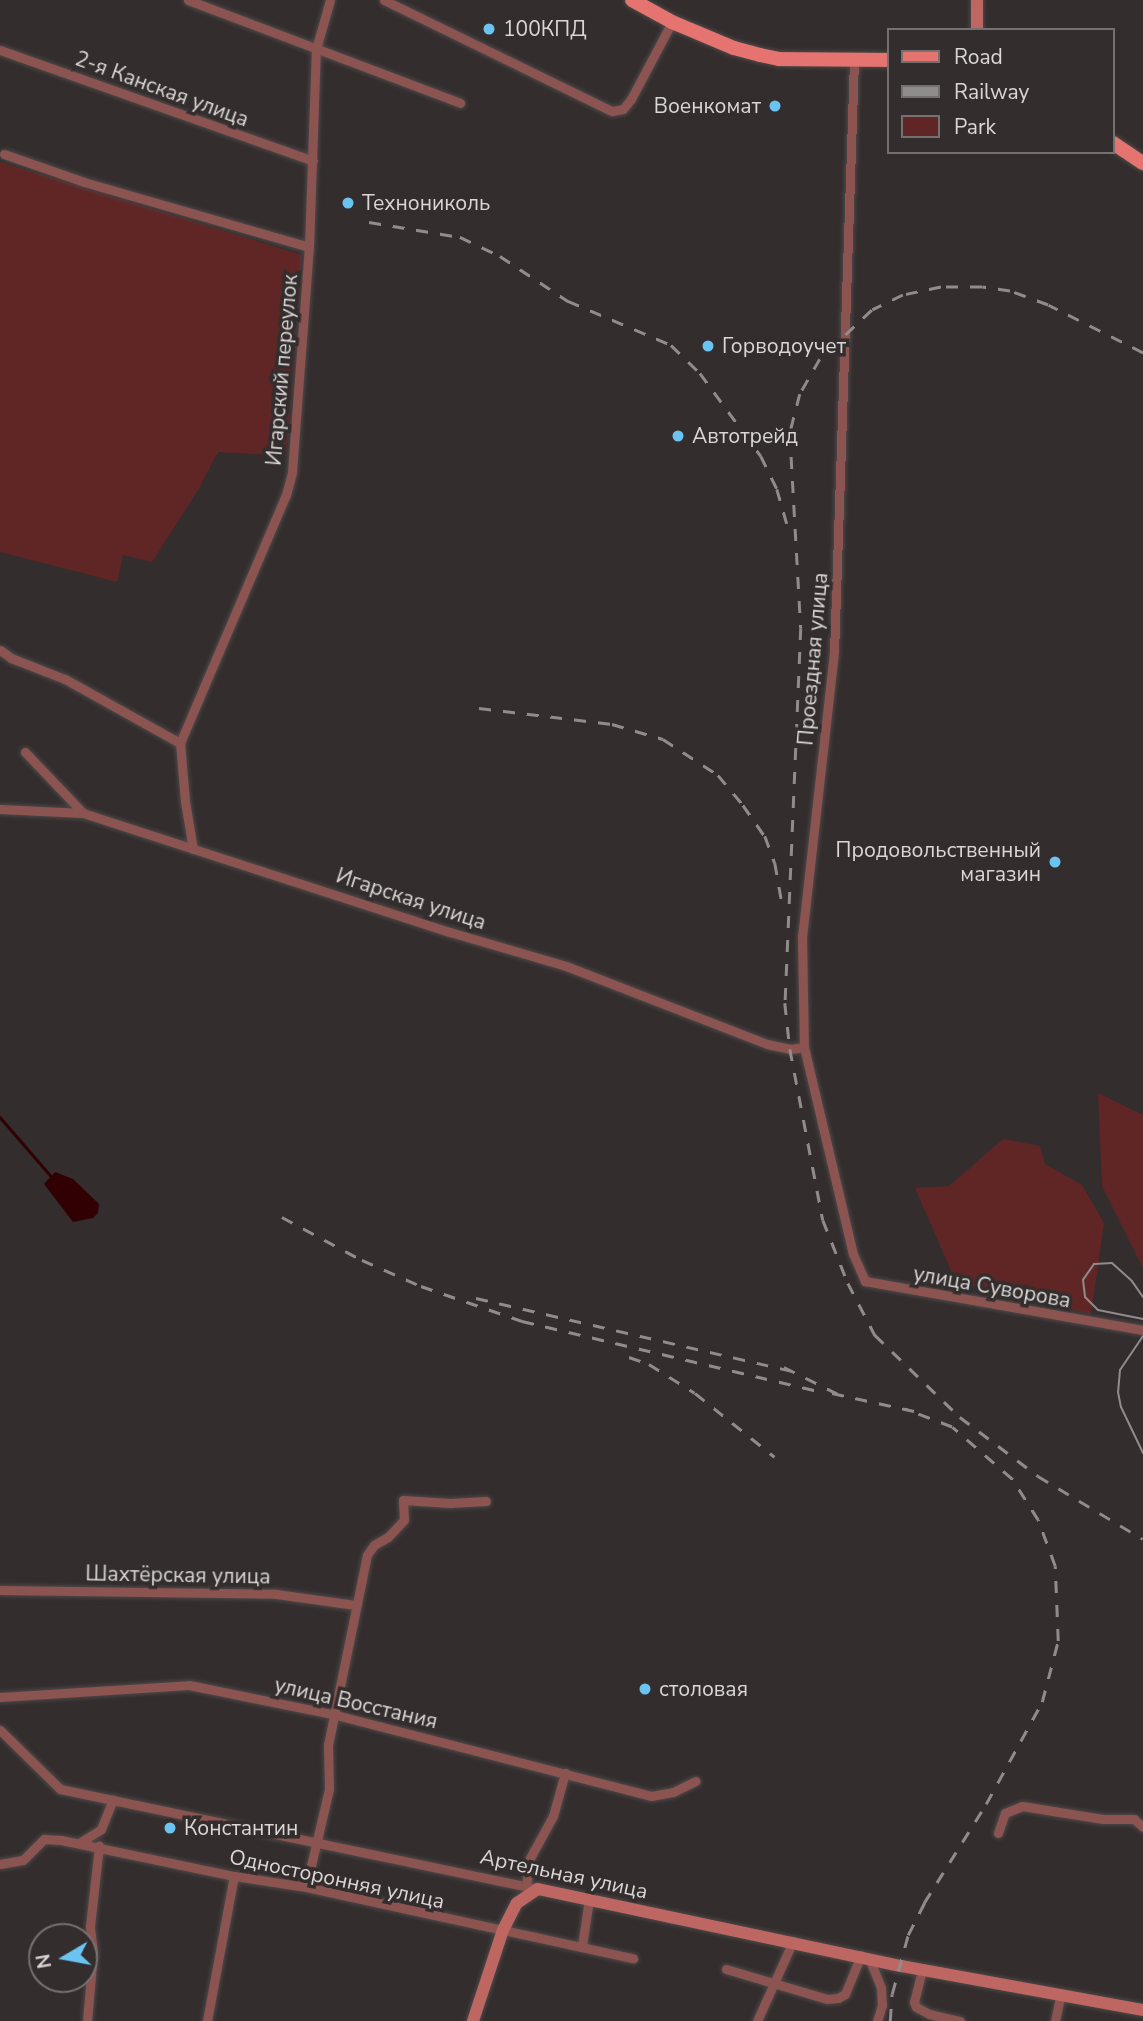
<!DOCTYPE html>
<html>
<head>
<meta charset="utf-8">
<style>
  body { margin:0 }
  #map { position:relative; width:1143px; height:2021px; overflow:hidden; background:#332d2d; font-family:"Nunito Sans",sans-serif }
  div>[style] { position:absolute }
  .green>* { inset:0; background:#602625 }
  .water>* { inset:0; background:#310002 }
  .stream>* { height:2.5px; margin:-1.25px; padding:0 1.25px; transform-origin:1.25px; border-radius:1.25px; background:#310002 }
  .roads { filter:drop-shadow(0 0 2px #4e4848) drop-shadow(0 0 2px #4e4848) }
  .street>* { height:9px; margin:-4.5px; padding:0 4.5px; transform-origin:4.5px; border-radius:4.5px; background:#8b5451 }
  .secondary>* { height:12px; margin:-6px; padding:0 6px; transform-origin:6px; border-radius:6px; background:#be6762 }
  .primary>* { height:14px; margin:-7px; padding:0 7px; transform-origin:7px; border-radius:7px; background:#e57470 }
  .tram>* { height:2px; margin:-1px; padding:0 1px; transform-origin:1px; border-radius:1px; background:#918c8c }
  .rail>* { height:2.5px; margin-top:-1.25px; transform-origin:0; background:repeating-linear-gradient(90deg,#918c8c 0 12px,transparent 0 24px) }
  .dots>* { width:19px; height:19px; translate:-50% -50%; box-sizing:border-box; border:4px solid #332d2d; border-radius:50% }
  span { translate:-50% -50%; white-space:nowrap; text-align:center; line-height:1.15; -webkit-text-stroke:7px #332d2d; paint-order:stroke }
  .poi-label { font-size:21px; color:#dbd7d7 }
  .left { translate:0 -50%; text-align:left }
  .right { translate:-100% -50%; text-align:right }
  .street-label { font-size:21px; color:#dbd7d7 }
  .legend { position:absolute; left:887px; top:28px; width:228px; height:126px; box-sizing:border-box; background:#332d2d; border:2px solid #767171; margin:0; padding:9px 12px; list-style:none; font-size:21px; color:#dbd7d7 }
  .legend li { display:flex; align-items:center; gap:14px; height:35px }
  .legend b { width:35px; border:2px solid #767171 }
  .north { position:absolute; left:28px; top:1923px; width:70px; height:70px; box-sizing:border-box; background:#332d2d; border:2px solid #767171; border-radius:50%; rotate:260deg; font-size:19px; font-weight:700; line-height:28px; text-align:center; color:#dbd7d7 }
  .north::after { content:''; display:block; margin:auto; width:24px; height:32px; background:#6bc3f2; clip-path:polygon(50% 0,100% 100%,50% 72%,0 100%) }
</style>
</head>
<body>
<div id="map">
  <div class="green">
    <i style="clip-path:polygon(0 162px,302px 255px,286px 456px,218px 452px,198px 490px,152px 562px,123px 555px,117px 582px,0 552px)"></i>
    <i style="clip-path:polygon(1098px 1093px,1143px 1115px,1143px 1268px,1102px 1186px)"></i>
    <i style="clip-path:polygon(1003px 1139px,1040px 1146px,1045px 1164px,1082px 1185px,1104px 1223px,1091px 1314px,956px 1282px,915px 1188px,949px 1186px)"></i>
  </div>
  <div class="water">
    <i style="clip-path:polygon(55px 1172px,73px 1179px,99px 1204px,98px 1213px,93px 1218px,73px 1222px,44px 1184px)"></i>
  </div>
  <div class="stream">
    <i style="left:0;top:1117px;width:77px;rotate:49.2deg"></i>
  </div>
  <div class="roads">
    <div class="street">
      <i style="left:188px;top:0;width:291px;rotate:20.7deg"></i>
      <i style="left:384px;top:0;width:254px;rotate:26deg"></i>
      <i style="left:612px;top:111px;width:11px;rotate:-10deg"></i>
      <i style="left:623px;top:109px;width:13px;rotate:-51deg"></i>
      <i style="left:631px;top:99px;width:87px;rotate:-62deg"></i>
      <i style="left:0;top:50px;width:332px;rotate:19.5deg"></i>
      <i style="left:854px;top:60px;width:592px;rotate:91.93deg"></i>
      <i style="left:834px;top:652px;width:286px;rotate:96.4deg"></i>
      <i style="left:802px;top:936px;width:111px;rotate:89deg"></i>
      <i style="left:804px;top:1047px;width:213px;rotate:76.7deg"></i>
      <i style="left:853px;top:1254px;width:30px;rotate:66deg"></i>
      <i style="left:865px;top:1281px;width:282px;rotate:10deg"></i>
      <i style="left:4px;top:154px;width:85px;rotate:19.3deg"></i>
      <i style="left:84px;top:182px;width:234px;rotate:16.1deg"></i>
      <i style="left:0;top:650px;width:14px;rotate:36deg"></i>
      <i style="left:11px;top:658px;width:58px;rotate:21.3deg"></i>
      <i style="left:65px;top:679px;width:132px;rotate:29.1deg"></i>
      <i style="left:25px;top:752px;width:84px;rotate:46.4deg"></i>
      <i style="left:0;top:809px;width:83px;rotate:2.8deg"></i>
      <i style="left:83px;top:813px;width:386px;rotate:18deg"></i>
      <i style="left:450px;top:932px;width:121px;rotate:16.3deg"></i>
      <i style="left:566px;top:966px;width:216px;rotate:21.2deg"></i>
      <i style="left:767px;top:1044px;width:24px;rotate:12deg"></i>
      <i style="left:790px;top:1049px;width:14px;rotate:-8deg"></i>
      <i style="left:193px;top:849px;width:49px;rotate:-99.5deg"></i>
      <i style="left:185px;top:801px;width:58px;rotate:-94.9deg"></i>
      <i style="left:180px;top:743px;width:270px;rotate:-66.9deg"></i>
      <i style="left:286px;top:495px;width:24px;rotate:-75deg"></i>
      <i style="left:292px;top:472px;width:226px;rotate:-85.7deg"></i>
      <i style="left:309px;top:247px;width:198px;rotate:-88deg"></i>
      <i style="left:316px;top:49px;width:51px;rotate:-74.1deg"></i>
      <i style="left:0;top:1590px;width:276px;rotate:0.8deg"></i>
      <i style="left:276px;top:1594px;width:80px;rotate:7.9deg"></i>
      <i style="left:0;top:1697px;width:189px;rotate:-3.6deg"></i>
      <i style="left:189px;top:1685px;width:150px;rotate:11.5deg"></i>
      <i style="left:336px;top:1715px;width:325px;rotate:14.4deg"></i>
      <i style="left:651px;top:1796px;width:22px;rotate:-10deg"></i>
      <i style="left:673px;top:1792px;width:25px;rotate:-26deg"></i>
      <i style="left:0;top:1730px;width:84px;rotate:44.5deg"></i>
      <i style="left:60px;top:1789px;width:488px;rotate:11.8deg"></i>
      <i style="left:998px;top:1833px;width:21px;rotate:-71deg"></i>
      <i style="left:1005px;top:1813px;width:18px;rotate:-22deg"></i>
      <i style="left:1022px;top:1806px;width:82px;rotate:9.1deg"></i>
      <i style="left:1103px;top:1819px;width:31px"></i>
      <i style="left:1134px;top:1819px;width:12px;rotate:42deg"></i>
      <i style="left:79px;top:1843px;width:26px;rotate:-32deg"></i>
      <i style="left:101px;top:1829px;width:32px;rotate:-68deg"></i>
      <i style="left:0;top:1864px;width:23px;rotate:-10deg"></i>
      <i style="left:23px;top:1860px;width:30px;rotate:-45deg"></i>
      <i style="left:44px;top:1839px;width:17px;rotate:3deg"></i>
      <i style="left:61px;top:1840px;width:177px;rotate:11.8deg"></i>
      <i style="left:234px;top:1876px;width:73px;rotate:8.7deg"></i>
      <i style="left:306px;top:1887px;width:335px;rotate:12.3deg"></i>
      <i style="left:526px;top:1886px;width:28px;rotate:-82deg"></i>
      <i style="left:530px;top:1858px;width:48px;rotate:-61.3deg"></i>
      <i style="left:553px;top:1816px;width:45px;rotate:-74.4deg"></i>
      <i style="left:306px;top:1887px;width:101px;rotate:-76.8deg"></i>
      <i style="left:329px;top:1789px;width:44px;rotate:-91.3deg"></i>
      <i style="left:328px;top:1745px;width:194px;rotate:-78.4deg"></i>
      <i style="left:367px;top:1555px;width:12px;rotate:-55deg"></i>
      <i style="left:374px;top:1545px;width:16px;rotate:-30deg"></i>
      <i style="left:388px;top:1537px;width:23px;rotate:-47deg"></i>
      <i style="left:404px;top:1520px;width:20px;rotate:-93deg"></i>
      <i style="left:403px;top:1500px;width:47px;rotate:3.7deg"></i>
      <i style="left:450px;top:1503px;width:36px;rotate:-3deg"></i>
      <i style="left:582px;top:1946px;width:48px;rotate:-81.5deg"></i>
      <i style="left:869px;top:1958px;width:32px;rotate:68deg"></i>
      <i style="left:881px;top:1988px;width:17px;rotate:87deg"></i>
      <i style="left:882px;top:2005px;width:17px;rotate:107deg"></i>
      <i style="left:726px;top:1969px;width:105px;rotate:16.5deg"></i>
      <i style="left:827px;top:1999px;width:11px;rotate:-5deg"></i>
      <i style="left:838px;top:1998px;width:8px;rotate:-30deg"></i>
      <i style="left:845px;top:1994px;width:42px;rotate:-67.7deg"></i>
      <i style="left:922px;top:1970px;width:33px;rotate:104deg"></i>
      <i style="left:914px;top:2002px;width:5px;rotate:68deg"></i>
      <i style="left:916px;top:2007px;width:15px;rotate:28deg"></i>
      <i style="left:929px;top:2014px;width:32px;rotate:13deg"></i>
      <i style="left:87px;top:2021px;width:69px;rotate:-85deg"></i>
      <i style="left:93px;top:1952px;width:26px;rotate:-97deg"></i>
      <i style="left:90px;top:1926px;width:81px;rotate:-83.6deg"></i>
      <i style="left:207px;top:2021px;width:147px;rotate:-79.5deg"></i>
      <i style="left:757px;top:2021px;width:88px;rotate:-65.8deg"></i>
      <i style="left:1055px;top:2021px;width:25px;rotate:-78deg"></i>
    </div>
    <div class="secondary">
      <i style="left:977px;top:30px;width:30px;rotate:-90deg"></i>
      <i style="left:473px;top:2021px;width:96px;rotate:-71.8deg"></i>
      <i style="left:503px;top:1930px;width:30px;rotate:-63deg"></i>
      <i style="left:517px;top:1903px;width:25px;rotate:-34deg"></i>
      <i style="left:538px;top:1889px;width:371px;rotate:12deg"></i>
      <i style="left:901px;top:1966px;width:246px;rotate:10.3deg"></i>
    </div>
    <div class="primary">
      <i style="left:632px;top:0;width:46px;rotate:28.8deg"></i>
      <i style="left:672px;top:22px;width:67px;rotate:22.8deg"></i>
      <i style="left:734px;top:48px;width:27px;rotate:15deg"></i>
      <i style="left:760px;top:55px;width:19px;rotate:12deg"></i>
      <i style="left:779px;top:59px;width:110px;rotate:0.5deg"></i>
      <i style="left:1113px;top:143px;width:36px;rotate:34deg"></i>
    </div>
  </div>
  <div class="tram">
    <i style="left:1143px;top:1297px;width:19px;rotate:-125deg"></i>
    <i style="left:1132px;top:1281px;width:27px;rotate:-138deg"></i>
    <i style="left:1112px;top:1263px;width:18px;rotate:177deg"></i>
    <i style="left:1094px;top:1264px;width:19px;rotate:125deg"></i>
    <i style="left:1083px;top:1280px;width:17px;rotate:83deg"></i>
    <i style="left:1085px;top:1297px;width:18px;rotate:45deg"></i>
    <i style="left:1098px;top:1310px;width:46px;rotate:11.3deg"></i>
    <i style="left:1143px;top:1336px;width:41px;rotate:124.1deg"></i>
    <i style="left:1120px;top:1370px;width:22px;rotate:95deg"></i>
    <i style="left:1118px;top:1392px;width:15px;rotate:79deg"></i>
    <i style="left:1121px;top:1407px;width:51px;rotate:64.4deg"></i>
  </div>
  <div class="rail">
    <i style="left:369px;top:222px;width:92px;rotate:9.4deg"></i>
    <i style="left:460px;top:237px;width:44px;rotate:25.4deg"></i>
    <i style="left:500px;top:256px;width:82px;rotate:33.5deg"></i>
    <i style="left:568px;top:301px;width:112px;rotate:23.1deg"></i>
    <i style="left:671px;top:345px;width:40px;rotate:44deg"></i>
    <i style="left:700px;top:373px;width:103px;rotate:53.7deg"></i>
    <i style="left:761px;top:456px;width:37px;rotate:64deg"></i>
    <i style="left:777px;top:489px;width:36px;rotate:74deg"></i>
    <i style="left:1143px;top:353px;width:106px;rotate:-153.2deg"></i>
    <i style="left:1048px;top:305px;width:40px;rotate:-159.8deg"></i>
    <i style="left:1010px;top:291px;width:28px;rotate:-172deg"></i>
    <i style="left:982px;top:287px;width:41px;rotate:180deg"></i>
    <i style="left:941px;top:287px;width:39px;rotate:168deg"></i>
    <i style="left:903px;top:295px;width:34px;rotate:154deg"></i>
    <i style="left:872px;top:310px;width:71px;rotate:136.7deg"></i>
    <i style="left:820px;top:359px;width:40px;rotate:119.7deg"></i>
    <i style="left:800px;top:394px;width:40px;rotate:104.4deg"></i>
    <i style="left:790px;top:433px;width:195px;rotate:86.8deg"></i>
    <i style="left:801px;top:628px;width:375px;rotate:92.4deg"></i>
    <i style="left:785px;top:1003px;width:46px;rotate:83.8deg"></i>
    <i style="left:790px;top:1049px;width:174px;rotate:79.1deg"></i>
    <i style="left:823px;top:1220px;width:68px;rotate:68.4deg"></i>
    <i style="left:848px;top:1283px;width:59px;rotate:62.6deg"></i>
    <i style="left:875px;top:1335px;width:118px;rotate:44deg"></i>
    <i style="left:960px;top:1417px;width:98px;rotate:37.1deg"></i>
    <i style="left:1038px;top:1476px;width:122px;rotate:31deg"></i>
    <i style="left:479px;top:708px;width:134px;rotate:6.9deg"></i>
    <i style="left:612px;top:724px;width:53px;rotate:16.4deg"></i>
    <i style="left:663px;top:739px;width:66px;rotate:33.2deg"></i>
    <i style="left:718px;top:775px;width:39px;rotate:50deg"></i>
    <i style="left:743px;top:805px;width:38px;rotate:55deg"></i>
    <i style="left:765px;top:836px;width:29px;rotate:70deg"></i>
    <i style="left:775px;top:863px;width:39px;rotate:80deg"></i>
    <i style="left:282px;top:1217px;width:91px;rotate:28.3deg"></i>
    <i style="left:362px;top:1260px;width:64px;rotate:23.8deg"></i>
    <i style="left:421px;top:1286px;width:107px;rotate:19.1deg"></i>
    <i style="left:522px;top:1321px;width:301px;rotate:13.3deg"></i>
    <i style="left:476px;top:1298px;width:325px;rotate:13deg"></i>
    <i style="left:629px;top:1357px;width:21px;rotate:19deg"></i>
    <i style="left:649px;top:1364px;width:54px;rotate:32.2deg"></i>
    <i style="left:695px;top:1393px;width:102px;rotate:38.7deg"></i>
    <i style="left:784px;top:1367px;width:63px;rotate:26.6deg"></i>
    <i style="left:832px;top:1393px;width:84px;rotate:12.4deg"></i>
    <i style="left:890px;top:2021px;width:27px;rotate:-86deg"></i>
    <i style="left:892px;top:1994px;width:61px;rotate:-74.8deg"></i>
    <i style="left:908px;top:1935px;width:36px;rotate:-63deg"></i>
    <i style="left:924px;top:1903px;width:117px;rotate:-57.9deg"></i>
    <i style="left:986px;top:1804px;width:116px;rotate:-61.2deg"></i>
    <i style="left:1042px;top:1702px;width:63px;rotate:-75.3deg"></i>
    <i style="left:1058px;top:1641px;width:75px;rotate:-92.3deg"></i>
    <i style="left:1055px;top:1566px;width:49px;rotate:-110.3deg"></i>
    <i style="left:1038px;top:1520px;width:49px;rotate:-122.4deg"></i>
    <i style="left:1012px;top:1479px;width:79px;rotate:-139.1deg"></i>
    <i style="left:952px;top:1427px;width:50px;rotate:-159deg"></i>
  </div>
  <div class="dots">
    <i style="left:489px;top:29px;background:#6bc3f2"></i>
    <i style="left:775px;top:106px;background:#6bc3f2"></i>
    <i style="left:348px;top:203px;background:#6bc3f2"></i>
    <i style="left:708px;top:346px;background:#6bc3f2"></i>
    <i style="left:678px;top:436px;background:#6bc3f2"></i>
    <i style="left:1055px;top:862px;background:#6bc3f2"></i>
    <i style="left:645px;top:1689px;background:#6bc3f2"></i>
    <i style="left:170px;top:1828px;background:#6bc3f2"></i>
  </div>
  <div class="poi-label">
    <span class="left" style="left:503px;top:29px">100КПД</span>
    <span class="right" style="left:761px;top:106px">Военкомат</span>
    <span class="left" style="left:362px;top:203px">Технониколь</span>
    <span class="left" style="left:722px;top:346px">Горводоучет</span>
    <span class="left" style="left:692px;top:436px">Автотрейд</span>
    <span class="right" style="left:1041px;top:862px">Продовольственный<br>магазин</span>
    <span class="left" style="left:659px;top:1689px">столовая</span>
    <span class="left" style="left:184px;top:1828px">Константин</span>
  </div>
  <div class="street-label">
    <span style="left:162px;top:89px;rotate:20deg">2-я Канская улица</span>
    <span style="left:282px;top:370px;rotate:-85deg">Игарский переулок</span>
    <span style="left:813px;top:659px;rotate:-85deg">Проездная улица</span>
    <span style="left:411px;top:899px;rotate:18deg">Игарская улица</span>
    <span style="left:992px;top:1287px;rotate:10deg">улица Суворова</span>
    <span style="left:178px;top:1575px;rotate:1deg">Шахтёрская улица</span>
    <span style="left:356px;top:1703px;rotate:13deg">улица Восстания</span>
    <span style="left:564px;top:1874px;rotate:12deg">Артельная улица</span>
    <span style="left:337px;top:1879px;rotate:12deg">Односторонняя улица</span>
  </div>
  <ul class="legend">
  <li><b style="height:9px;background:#e57470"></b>Road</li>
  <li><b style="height:9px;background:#918c8c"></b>Railway</li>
  <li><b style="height:19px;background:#602625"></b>Park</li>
  </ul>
  <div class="north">N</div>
</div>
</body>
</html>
